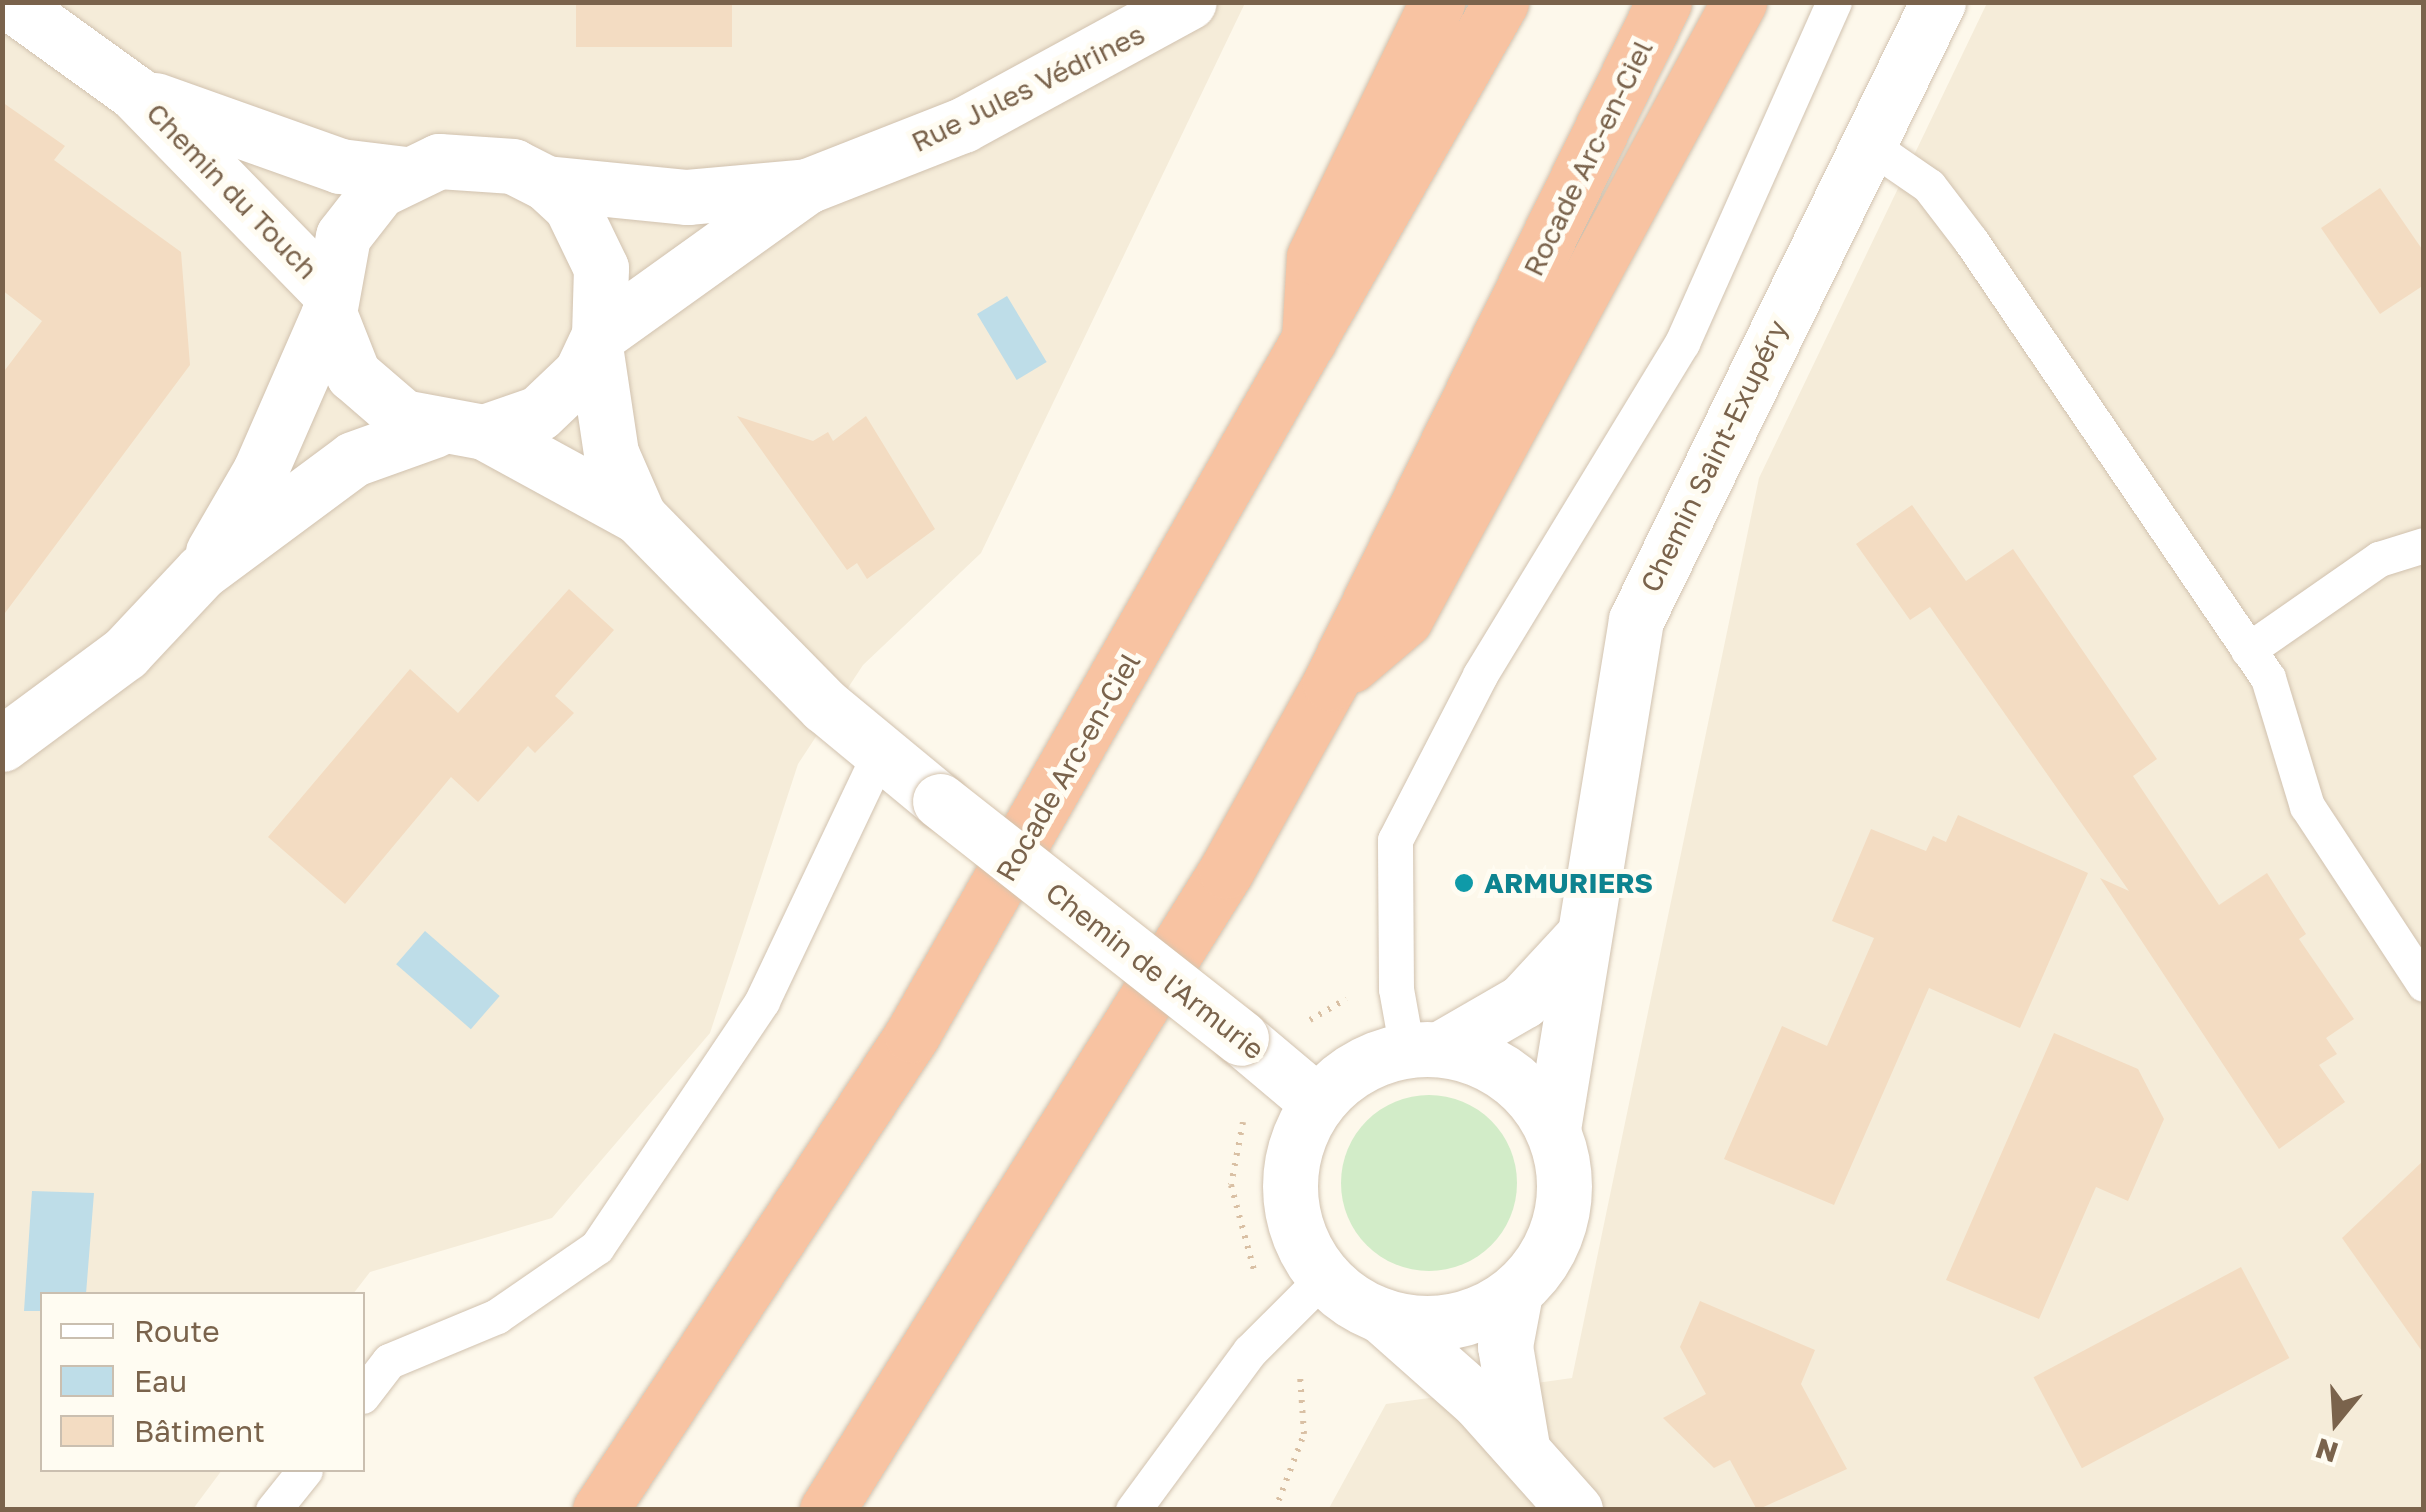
<!DOCTYPE html>
<html>
<head>
<meta charset="utf-8">
<style>
  body { margin:0 }
  #map { position:relative; width:2426px; height:1512px; overflow:hidden; background:#fdf8eb; font-family:"Golos Text",sans-serif }
  div>[style] { position:absolute }
  .residential>* { inset:0; background:#f5ecd9 }
  .green>* { inset:0; background:#d2ecc8 }
  .round { border-radius:50% }
  .water>* { inset:0; background:#bedde8; transform-origin:0 0 }
  .building>* { inset:0; background:#f3dcc2; transform-origin:0 0 }
  .path>* { height:6px; margin-top:-3px; transform-origin:0; background:repeating-linear-gradient(90deg,#d9c0a4 0 2.5px,transparent 0 10.5px) }
  .roads { filter:drop-shadow(0 0 2px #d1c2af) drop-shadow(0 0 2px #d1c2af) }
  .lane>* { height:35px; margin:-17.5px; padding:0 17.5px; transform-origin:17.5px; border-radius:17.5px; background:#fff }
  .street>* { height:55px; margin:-27.5px; padding:0 27.5px; transform-origin:27.5px; border-radius:27.5px; background:#fff }
  .secondary>* { height:55px; margin:-27.5px; padding:0 27.5px; transform-origin:27.5px; border-radius:27.5px; background:#fff }
  .secondary>.ring { margin:-27.5px; padding:0; box-sizing:content-box; background:none; border:55px solid #fff; border-radius:50% }
  .highway>* { height:55px; margin:-27.5px; padding:0 27.5px; transform-origin:27.5px; border-radius:27.5px; background:#f8c3a2 }
  .bridges { filter:drop-shadow(0 0 2px #d4c3ad) drop-shadow(0 0 2px #d4c3ad) }
  .secondary-bridge>* { height:55px; margin:-27.5px; padding:0 27.5px; transform-origin:27.5px; border-radius:27.5px; background:#fff }
  .dots>* { width:28px; height:28px; translate:-50% -50%; box-sizing:border-box; border:5px solid #fffcf2; border-radius:50% }
  span { translate:-50% -50%; white-space:nowrap; text-align:center; line-height:1.15; -webkit-text-stroke:10px #fffcf2; paint-order:stroke }
  .street-label { font-size:28px; color:#7a634c }
  .culture-label { font-size:28px; color:#0d838f; font-weight:700 }
  .left { translate:0 -50%; text-align:left }
  .frame { position:absolute; inset:0; border:5px solid #7a634c; pointer-events:none }
  .legend { position:absolute; left:40px; top:1292px; width:325px; height:180px; box-sizing:border-box; background:#fffcf2; border:2px solid #cabfb0; margin:0; padding:12px 18px; list-style:none; font-size:30px; color:#7a634c }
  .legend li { display:flex; align-items:center; gap:20px; height:50px }
  .legend b { width:50px; border:2px solid #cabfb0 }
  .north { position:absolute; left:2286px; top:1372px; width:100px; height:100px; -webkit-text-stroke:8px #fffcf2; paint-order:stroke; rotate:198deg; font-size:28px; font-weight:700; line-height:40px; text-align:center; color:#7a634c }
  .north::after { content:''; display:block; margin:auto; width:35px; height:45px; background:#7a634c; clip-path:polygon(50% 0,100% 100%,50% 72%,0 100%) }
</style>
</head>
<body>
<div id="map">
  <div class="residential">
    <i style="clip-path:polygon(3px 3px,1245px 3px,981px 553px,863px 665px,798px 764px,710px 1033px,552px 1218px,370px 1272px,353px 1294px,42px 1294px,42px 1470px,222px 1470px,193px 1509px,3px 1510px)"></i>
    <i style="clip-path:polygon(1987px 3px,2423px 3px,2423px 1509px,1328px 1510px,1386px 1404px,1572px 1378px,1759px 478px)"></i>
  </div>
  <div class="green">
    <i class="round" style="left:1341px;top:1095px;width:176px;height:176px"></i>
  </div>
  <div class="water">
    <i style="left:1007px;top:296px;width:77px;height:35px;rotate:59deg"></i>
    <i style="left:425px;top:931px;width:99px;height:44px;rotate:41deg"></i>
    <i style="clip-path:polygon(32px 1191px,94px 1193px,86px 1294px,42px 1294px,42px 1311px,24px 1311px)"></i>
  </div>
  <div class="building">
    <i style="left:576px;top:2px;width:156px;height:45px"></i>
    <i style="clip-path:polygon(2px 102px,65px 146px,54px 160px,181px 252px,190px 365px,2px 617px,2px 374px,42px 321px,2px 290px)"></i>
    <i style="clip-path:polygon(2380px 188px,2424px 252px,2424px 285px,2380px 314px,2321px 228px)"></i>
    <i style="clip-path:polygon(737px 416px,813px 441px,828px 432px,833px 441px,866px 416px,935px 529px,867px 579px,857px 563px,847px 570px)"></i>
    <i style="clip-path:polygon(1912px 505px,1966px 581px,2013px 549px,2157px 759px,2133px 776px,2219px 905px,2267px 873px,2306px 934px,2299px 939px,2354px 1019px,2326px 1038px,2337px 1054px,2319px 1065px,2345px 1102px,2279px 1149px,2100px 878px,2129px 891px,1930px 607px,1910px 620px,1856px 544px)"></i>
    <i style="clip-path:polygon(569px 589px,614px 630px,555px 696px,574px 713px,535px 753px,528px 746px,478px 802px,451px 777px,345px 904px,268px 837px,410px 669px,458px 713px)"></i>
    <i style="clip-path:polygon(1958px 815px,2088px 873px,2020px 1028px,1929px 988px,1834px 1205px,1724px 1159px,1782px 1026px,1827px 1046px,1874px 938px,1832px 921px,1871px 829px,1926px 851px,1933px 836px,1946px 842px)"></i>
    <i style="clip-path:polygon(2054px 1033px,2138px 1069px,2164px 1119px,2128px 1201px,2096px 1187px,2039px 1319px,1946px 1280px)"></i>
    <i style="clip-path:polygon(2424px 1160px,2424px 1354px,2342px 1238px)"></i>
    <i style="left:2241px;top:1267px;width:103px;height:235px;rotate:62deg"></i>
    <i style="clip-path:polygon(1700px 1301px,1815px 1350px,1801px 1384px,1847px 1469px,1757px 1510px,1730px 1460px,1714px 1468px,1663px 1418px,1706px 1394px,1680px 1347px)"></i>
  </div>
  <div class="path">
    <i style="left:1310px;top:1020px;width:42px;rotate:-30.3deg"></i>
    <i style="left:1243px;top:1122px;width:64px;rotate:100.8deg"></i>
    <i style="left:1231px;top:1185px;width:92px;rotate:74.9deg"></i>
    <i style="left:1275px;top:1510px;width:81px;rotate:-69.1deg"></i>
    <i style="left:1304px;top:1434px;width:58px;rotate:-93.9deg"></i>
  </div>
  <div class="roads">
    <div class="lane">
      <i style="left:1868px;top:144px;width:74px;rotate:34.5deg"></i>
      <i style="left:1929px;top:186px;width:69px;rotate:52.6deg"></i>
      <i style="left:1971px;top:241px;width:528px;rotate:55.8deg"></i>
      <i style="left:2268px;top:678px;width:134px;rotate:73.1deg"></i>
      <i style="left:2307px;top:806px;width:213px;rotate:56.7deg"></i>
      <i style="left:2248px;top:650px;width:160px;rotate:-34.8deg"></i>
      <i style="left:2379px;top:559px;width:47px;rotate:-17.3deg"></i>
      <i style="left:1407px;top:1050px;width:62px;rotate:-100.2deg"></i>
      <i style="left:1396px;top:989px;width:149px;rotate:-90.4deg"></i>
      <i style="left:1395px;top:840px;width:186px;rotate:-62.7deg"></i>
      <i style="left:1480px;top:675px;width:389px;rotate:-58.7deg"></i>
      <i style="left:1682px;top:343px;width:373px;rotate:-66deg"></i>
      <i style="left:362px;top:1396px;width:44px;rotate:-52.4deg"></i>
      <i style="left:389px;top:1361px;width:117px;rotate:-22.6deg"></i>
      <i style="left:497px;top:1316px;width:121px;rotate:-34.6deg"></i>
      <i style="left:597px;top:1247px;width:296px;rotate:-56.1deg"></i>
      <i style="left:762px;top:1001px;width:276px;rotate:-64.6deg"></i>
      <i style="left:273px;top:1510px;width:51px;rotate:-51.3deg"></i>
      <i style="left:1133px;top:1510px;width:197px;rotate:-53.7deg"></i>
      <i style="left:1250px;top:1351px;width:103px;rotate:-45deg"></i>
    </div>
    <div class="street">
      <i style="left:546px;top:183px;width:142px;rotate:5.7deg"></i>
      <i style="left:687px;top:197px;width:121px;rotate:-5.2deg"></i>
      <i style="left:599px;top:335px;width:256px;rotate:-35.6deg"></i>
      <i style="left:807px;top:186px;width:168px;rotate:-21.4deg"></i>
      <i style="left:963px;top:125px;width:257px;rotate:-28.6deg"></i>
    </div>
    <div class="secondary">
      <i style="left:9px;top:2px;width:154px;rotate:35.8deg"></i>
      <i style="left:134px;top:92px;width:279px;rotate:45.7deg"></i>
      <i style="left:155px;top:100px;width:196px;rotate:19.6deg"></i>
      <i style="left:340px;top:166px;width:64px;rotate:7.1deg"></i>
      <i style="left:595px;top:346px;width:108px;rotate:81.5deg"></i>
      <i style="left:611px;top:453px;width:70px;rotate:66.4deg"></i>
      <i style="left:484px;top:432px;width:58px;rotate:-19.1deg"></i>
      <i style="left:539px;top:413px;width:58px;rotate:-43.6deg"></i>
      <i style="left:581px;top:373px;width:42px;rotate:-64.7deg"></i>
      <i style="left:599px;top:335px;width:67px;rotate:-88.3deg"></i>
      <i style="left:601px;top:268px;width:69px;rotate:-115.8deg"></i>
      <i style="left:571px;top:206px;width:34px;rotate:-137deg"></i>
      <i style="left:546px;top:183px;width:37px;rotate:-153deg"></i>
      <i style="left:513px;top:166px;width:74px;rotate:-176.1deg"></i>
      <i style="left:439px;top:161px;width:67px;rotate:154.2deg"></i>
      <i style="left:379px;top:190px;width:58px;rotate:128deg"></i>
      <i style="left:343px;top:236px;width:78px;rotate:100.3deg"></i>
      <i style="left:329px;top:313px;width:66px;rotate:68.5deg"></i>
      <i style="left:353px;top:374px;width:66px;rotate:40.7deg"></i>
      <i style="left:403px;top:417px;width:82px;rotate:10.5deg"></i>
      <i style="left:484px;top:432px;width:177px;rotate:28.7deg"></i>
      <i style="left:639px;top:517px;width:265px;rotate:45.5deg"></i>
      <i style="left:825px;top:706px;width:149px;rotate:39.6deg"></i>
      <i style="left:213px;top:552px;width:94px;rotate:-59.9deg"></i>
      <i style="left:260px;top:471px;width:172px;rotate:-66.4deg"></i>
      <i style="left:2px;top:744px;width:153px;rotate:-36.5deg"></i>
      <i style="left:125px;top:653px;width:111px;rotate:-46.8deg"></i>
      <i style="left:201px;top:572px;width:189px;rotate:-36.6deg"></i>
      <i style="left:353px;top:459px;width:86px;rotate:-19.7deg"></i>
      <i style="left:1241px;top:1038px;width:99px;rotate:40.1deg"></i>
      <i class="ring" style="left:1290px;top:1049px;width:219px;height:219px"></i>
      <i style="left:1440px;top:1049px;width:96px;rotate:-30deg"></i>
      <i style="left:1523px;top:1001px;width:87px;rotate:-47.3deg"></i>
      <i style="left:1553px;top:1129px;width:516px;rotate:-80.74deg"></i>
      <i style="left:1636px;top:620px;width:688px;rotate:-63.96deg"></i>
      <i style="left:1515px;top:1293px;width:54px;rotate:100.7deg"></i>
      <i style="left:1505px;top:1346px;width:101px;rotate:80.4deg"></i>
      <i style="left:1383px;top:1317px;width:127px;rotate:41.5deg"></i>
      <i style="left:1478px;top:1401px;width:146px;rotate:48.3deg"></i>
    </div>
    <div class="highway">
      <i style="left:1309px;top:340px;width:83px;rotate:-86.6deg"></i>
      <i style="left:1314px;top:257px;width:283px;rotate:-64.2deg"></i>
      <i style="left:1351px;top:665px;width:71px;rotate:-40.4deg"></i>
      <i style="left:1405px;top:619px;width:702px;rotate:-61.57deg"></i>
      <i style="left:600px;top:1510px;width:568px;rotate:-56.7deg"></i>
      <i style="left:912px;top:1035px;width:1189px;rotate:-60.31deg"></i>
      <i style="left:827px;top:1510px;width:753px;rotate:-58.02deg"></i>
      <i style="left:1226px;top:871px;width:215px;rotate:-61deg"></i>
      <i style="left:1330px;top:683px;width:758px;rotate:-63.87deg"></i>
    </div>
  </div>
  <div class="bridges">
    <div class="secondary-bridge">
      <i style="left:940px;top:801px;width:383px;rotate:38.2deg"></i>
    </div>
  </div>
  <div class="dots">
    <i style="left:1464px;top:883px;background:#0f9aa8"></i>
  </div>
  <div class="street-label">
    <span style="left:1028px;top:88px;rotate:-26deg">Rue Jules Védrines</span>
    <span style="left:1588px;top:158px;rotate:-64deg">Rocade Arc-en-Ciel</span>
    <span style="left:232px;top:191px;rotate:46deg">Chemin du Touch</span>
    <span style="left:1714px;top:456px;rotate:-64deg">Chemin Saint-Exupéry</span>
    <span style="left:1068px;top:767px;rotate:-60deg">Rocade Arc-en-Ciel</span>
    <span style="left:1155px;top:971px;rotate:38deg">Chemin de l'Armurie</span>
  </div>
  <div class="culture-label">
    <span class="left" style="left:1484px;top:883px">ARMURIERS</span>
  </div>
  <div class="frame"></div>
  <ul class="legend">
  <li><b style="height:12px;background:#fff"></b>Route</li>
  <li><b style="height:28px;background:#bedde8"></b>Eau</li>
  <li><b style="height:28px;background:#f3dcc2"></b>Bâtiment</li>
  </ul>
  <div class="north">N</div>
</div>
</body>
</html>
